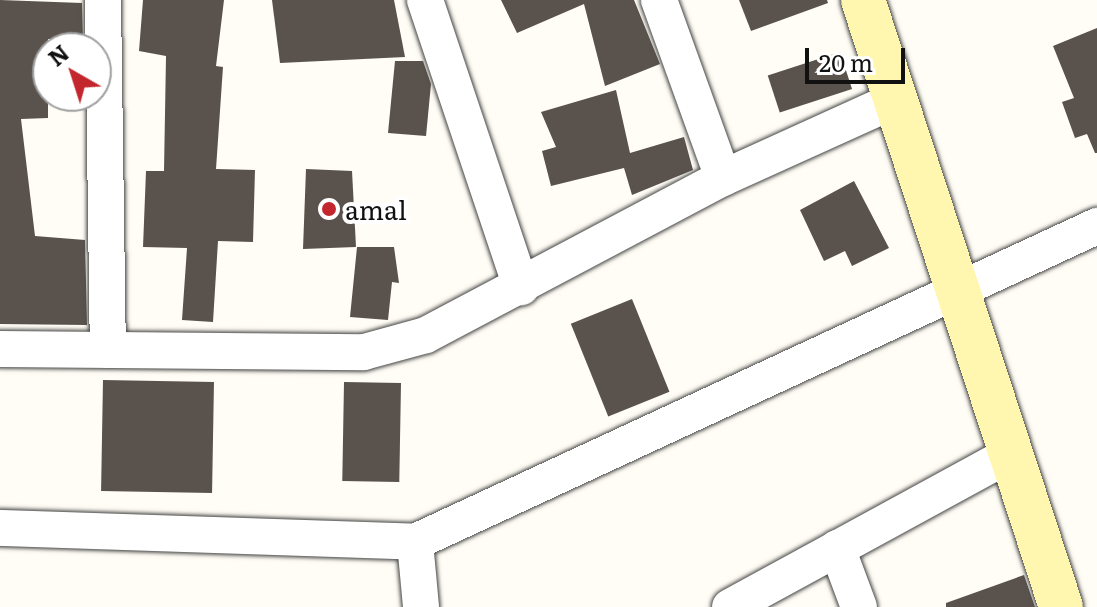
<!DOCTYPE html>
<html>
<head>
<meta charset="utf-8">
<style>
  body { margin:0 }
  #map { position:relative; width:1097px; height:607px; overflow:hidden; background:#fffdf5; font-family:Literata,serif }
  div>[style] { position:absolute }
  .building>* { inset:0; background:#5a524d; transform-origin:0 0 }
  .roads { filter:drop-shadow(0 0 2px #444) drop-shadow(0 0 2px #444) }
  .street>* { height:36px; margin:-18px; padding:0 18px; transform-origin:18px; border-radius:18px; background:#fff }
  .secondary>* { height:44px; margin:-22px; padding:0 22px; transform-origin:22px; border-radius:22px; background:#fff6b0 }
  .dots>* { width:22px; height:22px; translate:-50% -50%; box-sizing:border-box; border:4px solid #fff; border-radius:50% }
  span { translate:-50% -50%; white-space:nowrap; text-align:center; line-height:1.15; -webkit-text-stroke:8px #fff; paint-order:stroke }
  .poi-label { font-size:26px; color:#111 }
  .left { translate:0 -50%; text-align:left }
  .north { position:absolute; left:32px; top:32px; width:80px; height:80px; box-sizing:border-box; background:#fff; border:2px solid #a0a0a0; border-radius:50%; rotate:321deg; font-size:22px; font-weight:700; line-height:32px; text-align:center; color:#111 }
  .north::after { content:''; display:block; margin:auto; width:28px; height:36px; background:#c4262e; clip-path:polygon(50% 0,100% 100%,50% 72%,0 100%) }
  .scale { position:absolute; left:805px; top:48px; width:100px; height:36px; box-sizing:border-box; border:4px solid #111; border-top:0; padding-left:10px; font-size:24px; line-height:28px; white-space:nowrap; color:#111; -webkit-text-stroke:6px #fff; paint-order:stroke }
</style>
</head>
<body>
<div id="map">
  <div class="building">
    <i style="clip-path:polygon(0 0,82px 3px,83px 40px,48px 39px,48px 118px,21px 119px,35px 236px,85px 240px,87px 325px,0 324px)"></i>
    <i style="clip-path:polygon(143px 0,224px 0,216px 66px,223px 67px,216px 169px,255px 170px,253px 242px,218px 241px,213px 322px,182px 320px,187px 248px,143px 247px,146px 171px,164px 171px,166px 56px,139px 51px)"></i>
    <i style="clip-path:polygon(272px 0,394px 0,405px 57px,280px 63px)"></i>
    <i style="clip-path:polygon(501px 0,634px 0,660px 64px,605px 86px,584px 4px,517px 33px)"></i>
    <i style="clip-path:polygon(739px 0,827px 0,828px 3px,751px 31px)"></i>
    <i style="clip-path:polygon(1097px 28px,1097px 153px,1095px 153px,1087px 134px,1075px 138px,1062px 102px,1074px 98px,1053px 46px)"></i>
    <i style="left:840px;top:52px;width:39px;height:76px;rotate:72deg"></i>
    <i style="clip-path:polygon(395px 61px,423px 61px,431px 84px,426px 136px,388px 133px)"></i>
    <i style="clip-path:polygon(616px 90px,630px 153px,684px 137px,693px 170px,632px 195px,624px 168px,551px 186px,542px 151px,556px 147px,541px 112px)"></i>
    <i style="clip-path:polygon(306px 169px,352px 171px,356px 247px,303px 249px)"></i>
    <i style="clip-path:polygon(854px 181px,889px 248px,852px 266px,845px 251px,824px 261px,800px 210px)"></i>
    <i style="clip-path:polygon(357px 247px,394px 247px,399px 283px,392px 282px,388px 320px,350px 317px)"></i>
    <i style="left:632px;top:299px;width:100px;height:66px;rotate:68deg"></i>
    <i style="left:103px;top:380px;width:111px;height:111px;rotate:1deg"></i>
    <i style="left:401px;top:383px;width:99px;height:57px;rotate:91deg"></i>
    <i style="clip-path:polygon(1024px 575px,1035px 607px,946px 607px,946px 603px)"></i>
  </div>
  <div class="roads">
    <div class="street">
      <i style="left:103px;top:0;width:350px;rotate:89.2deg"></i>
      <i style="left:425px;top:0;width:303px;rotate:71.5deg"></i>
      <i style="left:659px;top:0;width:189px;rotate:70.2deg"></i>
      <i style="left:0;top:349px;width:364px;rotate:0.5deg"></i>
      <i style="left:364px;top:352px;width:64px;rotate:-15.3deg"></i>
      <i style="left:426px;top:335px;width:336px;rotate:-27.9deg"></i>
      <i style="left:723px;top:178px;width:189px;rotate:-24.4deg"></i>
      <i style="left:0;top:528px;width:415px;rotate:1.9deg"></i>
      <i style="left:415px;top:542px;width:752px;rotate:-24.86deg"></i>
      <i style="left:415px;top:542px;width:65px;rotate:84.7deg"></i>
      <i style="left:837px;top:548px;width:63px;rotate:69.6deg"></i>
      <i style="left:730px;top:607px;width:320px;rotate:-28.6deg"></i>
    </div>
    <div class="secondary">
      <i style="left:863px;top:0;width:638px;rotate:71.93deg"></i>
    </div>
  </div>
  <div class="dots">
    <i style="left:329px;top:209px;background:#c4262e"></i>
  </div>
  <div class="poi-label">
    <span class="left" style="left:345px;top:209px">amal</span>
  </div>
  <div class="north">N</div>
  <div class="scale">20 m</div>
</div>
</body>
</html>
